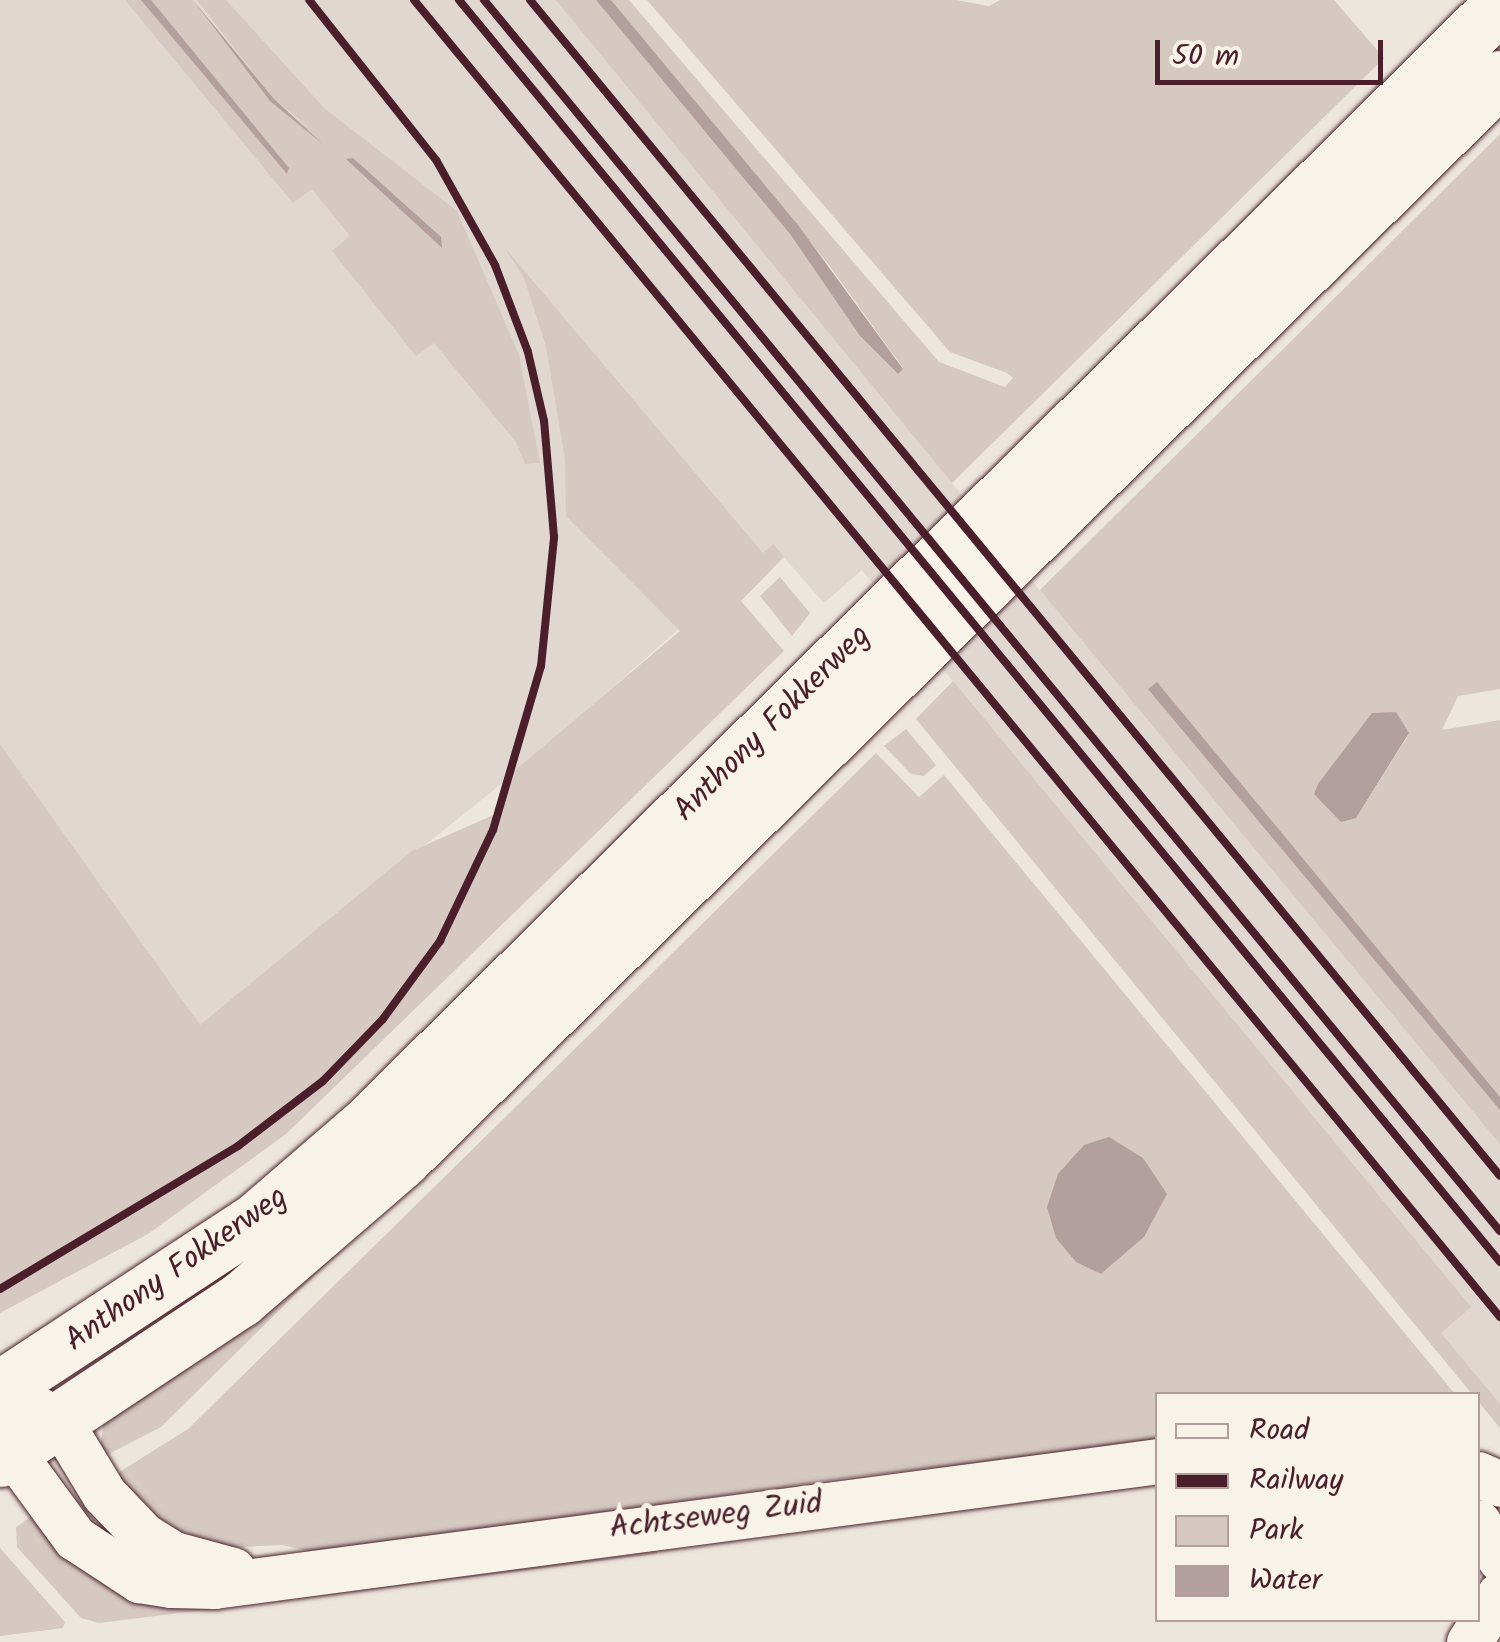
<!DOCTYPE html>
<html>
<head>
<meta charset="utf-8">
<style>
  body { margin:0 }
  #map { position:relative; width:1500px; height:1642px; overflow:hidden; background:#ece6dd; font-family:Kalam,sans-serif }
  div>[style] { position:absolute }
  .built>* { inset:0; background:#e0d7d0 }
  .green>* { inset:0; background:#d5c9c2 }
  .water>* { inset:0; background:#b39f9d }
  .roads { filter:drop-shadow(0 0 2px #4a1f2b) drop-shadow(0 0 2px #4a1f2b) }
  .minor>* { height:45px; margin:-22.5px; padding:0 22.5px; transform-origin:22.5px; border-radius:22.5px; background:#f7f3e8 }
  .major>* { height:55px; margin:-27.5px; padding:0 27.5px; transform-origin:27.5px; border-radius:27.5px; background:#f7f3e8 }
  .rail>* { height:8px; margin:-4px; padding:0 4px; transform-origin:4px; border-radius:4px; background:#4a1f2b }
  span { translate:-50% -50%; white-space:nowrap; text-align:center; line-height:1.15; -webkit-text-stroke:10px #f7f3e8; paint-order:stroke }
  .street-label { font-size:32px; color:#4a1f2b }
  .legend { position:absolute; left:1155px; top:1392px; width:325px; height:230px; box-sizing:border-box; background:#f7f3e8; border:2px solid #b29e9c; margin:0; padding:12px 18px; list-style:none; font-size:30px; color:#4a1f2b }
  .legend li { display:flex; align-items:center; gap:20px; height:50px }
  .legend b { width:50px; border:2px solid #b29e9c }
  .scale { position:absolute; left:1155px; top:40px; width:228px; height:45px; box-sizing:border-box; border:5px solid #4a1f2b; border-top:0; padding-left:12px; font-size:30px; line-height:35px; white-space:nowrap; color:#4a1f2b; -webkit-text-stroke:8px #f7f3e8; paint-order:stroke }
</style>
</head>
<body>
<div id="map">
  <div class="built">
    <i style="clip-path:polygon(0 0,622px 0,944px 473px,1042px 593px,1500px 1069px,1500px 1425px,955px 684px,862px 570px,824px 603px,773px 545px,530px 761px,199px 1026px,0 744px)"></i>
  </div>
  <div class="green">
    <i style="clip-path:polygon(125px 0,193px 0,270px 101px,316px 133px,274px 99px,197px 0,226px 0,324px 108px,457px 211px,519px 355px,540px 463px,525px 464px,516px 442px,434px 343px,416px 356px,332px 251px,350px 236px,312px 189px,293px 203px)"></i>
    <i style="clip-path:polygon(556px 0,596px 0,790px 234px,860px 336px,898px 374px,903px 368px,829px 265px,611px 0,629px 0,939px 362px,1005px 387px,1013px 378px,1007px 373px,950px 352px,647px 0,956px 0,989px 6px,1000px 0,1334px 0,1384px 58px,952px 483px)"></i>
    <i style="clip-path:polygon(evenodd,1500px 134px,1500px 689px,1458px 696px,1442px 730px,1500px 720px,1500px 1144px,1040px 590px,1500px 134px,1409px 734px,1356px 818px,1318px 784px,1335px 763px,1409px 734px)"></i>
    <i style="clip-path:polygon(505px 248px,763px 553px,773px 544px,784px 557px,741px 601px,784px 651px,286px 1134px,148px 1234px,0 1313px,0 744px,200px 1025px,412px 851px,498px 813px,512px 773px,680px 631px,566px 516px,565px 459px,546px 346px,524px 278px)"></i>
    <i style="clip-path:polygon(780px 577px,810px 613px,792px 636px,760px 596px)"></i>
    <i style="clip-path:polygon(953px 681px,1471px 1307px,1441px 1333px,1500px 1404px,1500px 1428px,916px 719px)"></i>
    <i style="clip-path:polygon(906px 729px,936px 765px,924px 776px,911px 774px,884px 746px)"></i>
    <i style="clip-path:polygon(evenodd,876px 753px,919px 797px,944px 775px,1455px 1394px,1158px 1394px,1157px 1443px,860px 1476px,317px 1553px,282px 1545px,217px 1548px,177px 1535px,110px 1478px,188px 1429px,876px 753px,1058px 1174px,1144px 1237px,1101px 1274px,1058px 1174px)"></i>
    <i style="clip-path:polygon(385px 1206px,161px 1427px,99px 1459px,104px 1417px)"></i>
    <i style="clip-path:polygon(36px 1513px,84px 1566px,655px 1540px,657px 1554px,99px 1623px,81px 1618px,17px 1547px,16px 1527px)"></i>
    <i style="clip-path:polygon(0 1548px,65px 1622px,63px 1628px,0 1636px)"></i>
  </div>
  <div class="water">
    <i style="clip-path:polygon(141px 0,151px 0,289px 168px,287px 174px)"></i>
    <i style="clip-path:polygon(193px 0,274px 99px,324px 145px,270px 101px)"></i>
    <i style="clip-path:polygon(596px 0,611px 0,798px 225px,903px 369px,898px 374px,860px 336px,790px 234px)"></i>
    <i style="clip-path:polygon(353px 158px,441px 237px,442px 248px,346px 159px)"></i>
    <i style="clip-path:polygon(1157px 682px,1500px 1097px,1500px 1110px,1148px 689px)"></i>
    <i style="clip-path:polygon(1396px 712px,1409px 733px,1356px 818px,1341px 822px,1314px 794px,1318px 784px,1372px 713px)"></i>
    <i style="clip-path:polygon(1109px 1137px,1143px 1158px,1167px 1194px,1144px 1237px,1101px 1274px,1076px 1262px,1056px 1238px,1047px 1207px,1058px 1174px,1084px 1145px)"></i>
  </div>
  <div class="roads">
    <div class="minor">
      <i style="left:1px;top:1388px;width:65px;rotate:80.2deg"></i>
      <i style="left:12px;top:1452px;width:107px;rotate:53.8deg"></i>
      <i style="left:75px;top:1538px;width:77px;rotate:33.3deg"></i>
      <i style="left:139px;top:1580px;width:32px;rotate:9deg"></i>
      <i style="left:171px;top:1585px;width:43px;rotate:1.3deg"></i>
      <i style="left:214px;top:1586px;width:952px;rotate:-7.54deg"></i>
      <i style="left:28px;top:1403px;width:39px;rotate:31deg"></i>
      <i style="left:61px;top:1423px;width:83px;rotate:58.8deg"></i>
      <i style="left:104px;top:1494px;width:57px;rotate:46.4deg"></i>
      <i style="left:143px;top:1535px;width:36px;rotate:32deg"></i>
      <i style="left:174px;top:1554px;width:61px;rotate:15.2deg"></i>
      <i style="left:1478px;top:1474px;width:24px;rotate:24deg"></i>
      <i style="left:1478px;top:1522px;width:43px;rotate:59.3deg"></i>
      <i style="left:1469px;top:1642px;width:56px;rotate:-57.4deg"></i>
    </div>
    <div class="major">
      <i style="left:0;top:1388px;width:308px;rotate:-33.3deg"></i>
      <i style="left:257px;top:1219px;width:145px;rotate:-40.8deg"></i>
      <i style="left:367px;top:1124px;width:1592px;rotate:-44.64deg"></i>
      <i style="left:0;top:1459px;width:289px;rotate:-33.6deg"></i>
      <i style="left:241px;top:1299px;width:214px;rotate:-40.8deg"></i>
      <i style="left:403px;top:1159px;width:1540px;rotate:-44.58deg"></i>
    </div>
  </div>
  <div class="rail">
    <i style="left:414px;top:0;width:1707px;rotate:50.49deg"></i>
    <i style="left:459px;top:0;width:1636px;rotate:50.48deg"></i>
    <i style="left:484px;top:0;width:1596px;rotate:50.47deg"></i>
    <i style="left:530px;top:0;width:1524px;rotate:50.48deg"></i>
    <i style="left:0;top:1289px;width:278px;rotate:-31deg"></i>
    <i style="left:238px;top:1146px;width:107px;rotate:-37.4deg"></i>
    <i style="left:323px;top:1081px;width:86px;rotate:-45.9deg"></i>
    <i style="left:383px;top:1019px;width:97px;rotate:-53.8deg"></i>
    <i style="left:440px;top:941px;width:123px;rotate:-64.5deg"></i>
    <i style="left:493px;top:830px;width:171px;rotate:-73.7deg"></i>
    <i style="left:541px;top:666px;width:130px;rotate:-84.2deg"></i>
    <i style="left:554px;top:537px;width:116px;rotate:-94.9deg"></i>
    <i style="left:544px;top:421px;width:71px;rotate:-103.1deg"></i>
    <i style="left:528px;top:352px;width:93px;rotate:-110.8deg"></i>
    <i style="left:495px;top:265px;width:120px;rotate:-119.3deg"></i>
    <i style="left:436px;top:160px;width:204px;rotate:-128.4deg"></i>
  </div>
  <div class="street-label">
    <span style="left:773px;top:724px;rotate:-45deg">Anthony Fokkerweg</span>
    <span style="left:177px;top:1270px;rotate:-35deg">Anthony Fokkerweg</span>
    <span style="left:716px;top:1517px;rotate:-7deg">Achtseweg Zuid</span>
  </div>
  <ul class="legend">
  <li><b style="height:12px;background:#f7f3e8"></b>Road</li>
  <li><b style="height:12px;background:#4a1f2b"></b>Railway</li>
  <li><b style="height:28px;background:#d5c9c2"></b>Park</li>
  <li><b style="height:28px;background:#b39f9d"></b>Water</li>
  </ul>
  <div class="scale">50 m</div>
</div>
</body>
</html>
